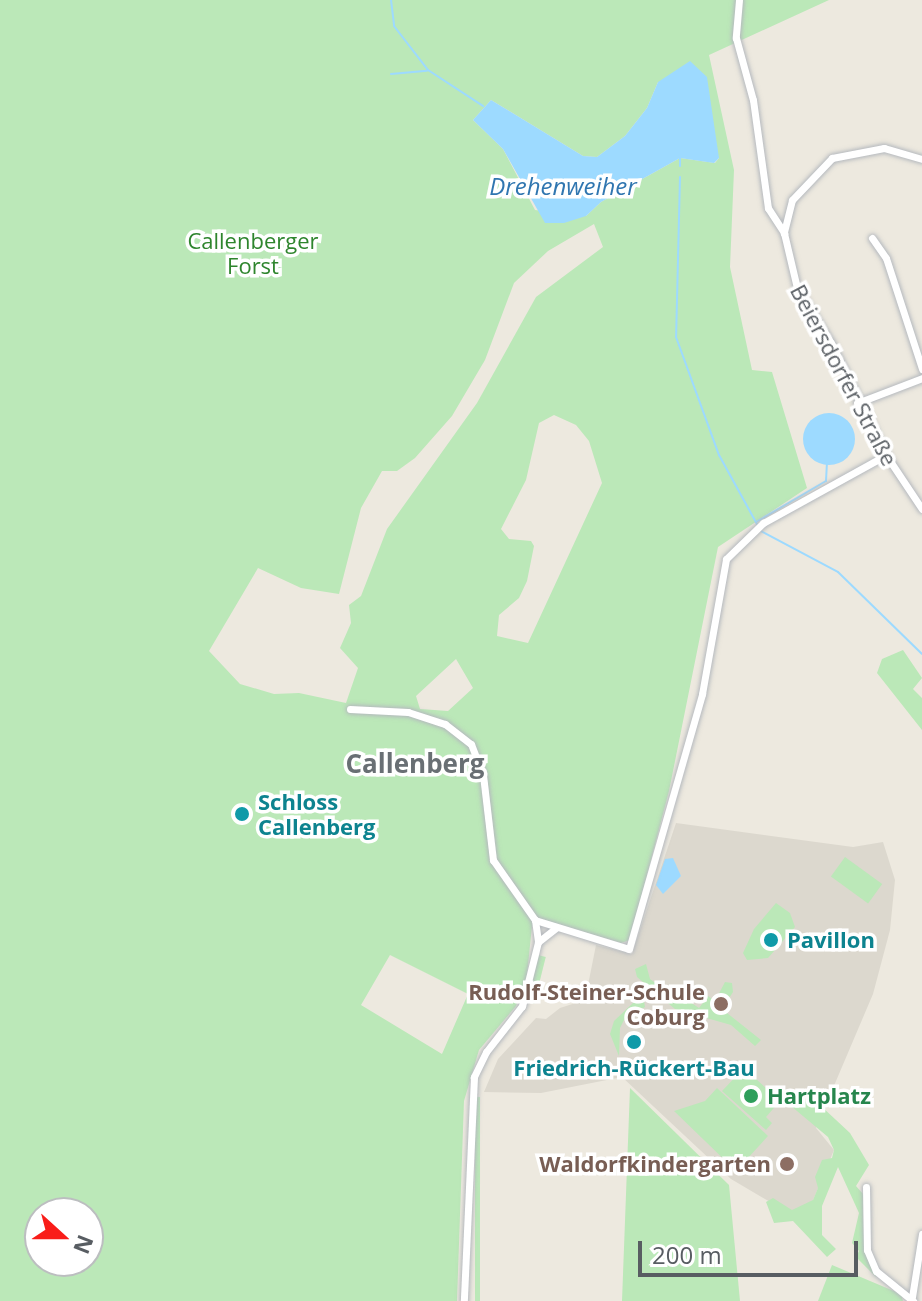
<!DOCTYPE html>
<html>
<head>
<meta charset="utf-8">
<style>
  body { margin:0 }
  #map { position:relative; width:922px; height:1301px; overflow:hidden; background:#ede9df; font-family:"Open Sans",sans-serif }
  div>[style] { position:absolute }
  .education>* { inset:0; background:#dcd8ce }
  .green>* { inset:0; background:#bbe8b8; transform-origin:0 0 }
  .water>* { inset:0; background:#9ddaff }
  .round { border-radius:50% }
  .stream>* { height:2px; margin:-1px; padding:0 1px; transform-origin:1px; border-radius:1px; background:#9ddaff }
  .roads { filter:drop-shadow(0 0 2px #b5b9be) drop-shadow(0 0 2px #b5b9be) }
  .street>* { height:7px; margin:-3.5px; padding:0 3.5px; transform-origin:3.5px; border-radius:3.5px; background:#fff }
  .dots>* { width:22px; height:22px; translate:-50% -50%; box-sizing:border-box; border:4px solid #fff; border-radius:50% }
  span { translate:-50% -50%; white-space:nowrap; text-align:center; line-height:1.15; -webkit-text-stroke:7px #fff; paint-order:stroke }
  .park-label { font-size:22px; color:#2e852d }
  .street-label { font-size:22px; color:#585d62 }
  .culture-label { font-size:22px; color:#0d838f; font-weight:700 }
  .left { translate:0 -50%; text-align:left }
  .education-label { font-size:22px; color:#785e54; font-weight:700 }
  .right { translate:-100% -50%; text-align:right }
  .leisure-label { font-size:22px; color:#27864d; font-weight:700 }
  .water-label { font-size:24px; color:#3076b0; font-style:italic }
  .quarter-label { font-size:26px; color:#696f74; font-weight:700 }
  .north { position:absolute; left:24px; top:1197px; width:80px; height:80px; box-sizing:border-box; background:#fff; border:2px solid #bcbec0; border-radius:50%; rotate:111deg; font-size:22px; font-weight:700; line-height:32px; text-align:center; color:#585d62 }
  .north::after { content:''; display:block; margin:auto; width:28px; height:36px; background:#f91d19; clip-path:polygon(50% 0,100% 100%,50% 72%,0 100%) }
  .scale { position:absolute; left:638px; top:1241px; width:220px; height:36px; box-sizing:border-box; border:4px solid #585d62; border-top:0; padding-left:10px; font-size:24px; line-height:28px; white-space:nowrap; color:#585d62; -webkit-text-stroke:6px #fff; paint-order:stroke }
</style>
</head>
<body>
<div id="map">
  <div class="education">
    <i style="clip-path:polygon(676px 823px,853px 847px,883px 842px,895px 880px,890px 930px,873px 994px,816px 1128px,834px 1150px,804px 1222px,731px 1179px,622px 1077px,541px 1093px,484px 1092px,498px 1059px,536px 1018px,546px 1019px,560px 1008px,585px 1000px,596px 945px,632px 954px)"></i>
  </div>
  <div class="green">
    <i style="clip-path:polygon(evenodd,0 0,829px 0,709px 55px,734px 170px,730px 267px,752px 370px,772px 372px,807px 488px,718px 547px,669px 791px,630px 940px,621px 943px,542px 920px,532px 926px,527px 975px,516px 1006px,479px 1050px,464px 1101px,457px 1301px,0 1301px,0 0,658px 82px,719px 158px,715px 163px,680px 158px,601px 202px,586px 216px,535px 210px,503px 149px,473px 120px,491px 100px,583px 156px,597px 157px,625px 136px,647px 108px,658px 82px,0 0,594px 224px,603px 247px,536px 297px,477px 403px,387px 529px,361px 596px,349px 605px,351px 623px,340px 648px,358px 668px,346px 703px,299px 693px,274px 694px,240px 684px,209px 651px,258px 568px,301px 588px,339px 594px,361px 508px,382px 471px,397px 471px,415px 458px,452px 416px,485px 360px,514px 283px,548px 251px,594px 224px,0 0,554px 415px,576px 425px,589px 441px,602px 483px,528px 643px,497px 636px,499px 615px,519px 598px,527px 581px,534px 546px,531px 541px,509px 539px,501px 529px,526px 480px,539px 423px,554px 415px,0 0,456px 659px,473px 688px,448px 711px,420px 709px,416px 696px,456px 659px,0 0,390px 955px,468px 994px,442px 1054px,361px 1005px,390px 955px,0 0,40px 1213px,88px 1213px,88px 1261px,40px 1261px,40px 1213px)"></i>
    <i style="clip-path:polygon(903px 650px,922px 678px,913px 689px,922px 698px,922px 730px,877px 673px,882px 659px)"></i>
    <i style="left:845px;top:857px;width:46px;height:24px;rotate:36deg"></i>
    <i style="clip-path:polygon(776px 903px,790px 913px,795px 927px,768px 958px,747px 960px,743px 953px,754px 929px)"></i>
    <i style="left:538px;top:955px;width:8px;height:48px;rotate:14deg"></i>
    <i style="clip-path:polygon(646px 964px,650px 979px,682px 1003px,687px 1000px,699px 1008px,708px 996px,715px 1001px,725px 982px,732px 983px,733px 992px,722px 1009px,761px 1040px,755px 1046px,731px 1025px,675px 1009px,637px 977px,635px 969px)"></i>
    <i style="clip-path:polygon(644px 1001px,645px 1007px,625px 1018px,620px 1028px,619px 1056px,610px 1034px,614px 1021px,634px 1002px)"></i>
    <i style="clip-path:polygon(744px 1068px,780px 1101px,766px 1117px,772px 1123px,766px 1130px,722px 1091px)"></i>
    <i style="clip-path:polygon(630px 1088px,729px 1185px,740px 1301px,622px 1301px)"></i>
    <i style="clip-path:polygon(717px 1088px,768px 1136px,736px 1171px,674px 1111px,705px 1101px)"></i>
    <i style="left:475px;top:1097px;width:5px;height:204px"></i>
    <i style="clip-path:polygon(799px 1098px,821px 1106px,850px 1133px,869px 1165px,856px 1186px,863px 1194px,864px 1245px,876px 1277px,856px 1257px,859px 1251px,852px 1243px,859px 1213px,838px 1167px,822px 1206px,822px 1235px,836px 1249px,827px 1257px,793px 1221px,774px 1223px,766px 1202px,773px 1198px,792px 1210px,813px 1200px,818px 1188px,815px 1177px,822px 1160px,832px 1158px,834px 1150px,828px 1137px,791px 1106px)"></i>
    <i style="clip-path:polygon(832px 1265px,901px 1294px,903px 1301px,818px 1301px)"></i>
  </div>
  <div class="water">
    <i style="clip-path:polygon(690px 61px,707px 77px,719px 158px,714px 163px,680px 158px,601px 202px,586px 216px,564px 223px,545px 223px,503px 149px,473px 120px,491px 100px,583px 156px,597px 157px,625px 136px,647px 108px,658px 82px)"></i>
    <i class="round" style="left:803px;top:413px;width:52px;height:52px"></i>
    <i style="clip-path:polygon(673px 858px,681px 876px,663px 894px,656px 885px,665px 859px)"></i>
  </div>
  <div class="stream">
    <i style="left:391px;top:0;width:26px;rotate:83deg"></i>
    <i style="left:394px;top:26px;width:56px;rotate:52.3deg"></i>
    <i style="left:428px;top:70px;width:66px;rotate:33.2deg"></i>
    <i style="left:391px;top:74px;width:36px;rotate:-5deg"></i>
    <i style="left:680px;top:158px;width:8px;rotate:90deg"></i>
    <i style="left:680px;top:177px;width:160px;rotate:91.4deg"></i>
    <i style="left:676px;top:337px;width:126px;rotate:70deg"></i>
    <i style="left:719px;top:455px;width:81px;rotate:61.2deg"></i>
    <i style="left:756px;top:522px;width:81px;rotate:-30.4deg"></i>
    <i style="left:826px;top:481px;width:17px;rotate:-87deg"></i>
    <i style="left:761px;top:531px;width:87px;rotate:28deg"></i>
    <i style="left:838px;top:572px;width:117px;rotate:44.3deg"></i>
  </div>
  <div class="roads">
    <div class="street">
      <i style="left:739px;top:0;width:38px;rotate:95deg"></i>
      <i style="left:736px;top:38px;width:64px;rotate:74.7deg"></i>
      <i style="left:753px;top:100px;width:109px;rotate:82.1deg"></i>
      <i style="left:768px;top:208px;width:30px;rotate:57deg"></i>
      <i style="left:922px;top:159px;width:40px;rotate:-164deg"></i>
      <i style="left:884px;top:148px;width:53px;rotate:169.1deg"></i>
      <i style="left:832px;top:158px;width:58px;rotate:133.6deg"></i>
      <i style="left:792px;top:200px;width:34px;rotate:104deg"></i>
      <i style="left:784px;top:233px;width:57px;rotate:76.7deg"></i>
      <i style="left:797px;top:288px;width:65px;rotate:58.3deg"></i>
      <i style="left:831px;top:343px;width:125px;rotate:63.8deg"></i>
      <i style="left:886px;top:455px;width:65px;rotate:56.3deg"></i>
      <i style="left:872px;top:238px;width:24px;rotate:55deg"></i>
      <i style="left:886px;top:258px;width:117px;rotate:72deg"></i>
      <i style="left:857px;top:403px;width:70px;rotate:-21deg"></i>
      <i style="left:350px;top:709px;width:58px;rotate:3deg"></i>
      <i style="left:408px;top:712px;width:39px;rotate:18deg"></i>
      <i style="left:445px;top:724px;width:33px;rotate:38deg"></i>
      <i style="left:471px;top:744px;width:33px;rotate:69deg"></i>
      <i style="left:483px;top:775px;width:86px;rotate:83.3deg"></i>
      <i style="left:493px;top:860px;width:73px;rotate:55deg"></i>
      <i style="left:535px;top:920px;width:22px;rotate:82deg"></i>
      <i style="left:538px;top:942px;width:66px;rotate:104deg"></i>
      <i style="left:522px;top:1006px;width:58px;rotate:128deg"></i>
      <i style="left:486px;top:1052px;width:28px;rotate:116deg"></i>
      <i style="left:474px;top:1077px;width:224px;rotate:92.6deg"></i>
      <i style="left:535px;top:920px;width:98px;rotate:17.1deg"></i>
      <i style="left:629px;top:949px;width:265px;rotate:-74deg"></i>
      <i style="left:702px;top:694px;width:137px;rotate:-79.9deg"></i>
      <i style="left:726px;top:559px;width:52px;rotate:-44.2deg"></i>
      <i style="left:763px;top:523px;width:141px;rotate:-28.9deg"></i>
      <i style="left:538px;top:942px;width:23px;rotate:-38deg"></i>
      <i style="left:866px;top:1187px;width:63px;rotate:89.1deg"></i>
      <i style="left:867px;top:1250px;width:23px;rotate:67deg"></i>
      <i style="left:876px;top:1271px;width:48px;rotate:39deg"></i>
      <i style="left:912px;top:1297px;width:64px;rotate:-81deg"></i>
    </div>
  </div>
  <div class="dots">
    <i style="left:242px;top:814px;background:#0f9aa8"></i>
    <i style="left:771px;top:940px;background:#0f9aa8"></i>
    <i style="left:721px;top:1004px;background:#8d6e63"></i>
    <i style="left:634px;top:1042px;background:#0f9aa8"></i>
    <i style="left:751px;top:1096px;background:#2e9e5b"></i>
    <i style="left:787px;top:1164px;background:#8d6e63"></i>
  </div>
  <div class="park-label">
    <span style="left:253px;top:253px">Callenberger<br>Forst</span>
  </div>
  <div class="street-label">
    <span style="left:844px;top:375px;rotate:62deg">Beiersdorfer Straße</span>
  </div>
  <div class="culture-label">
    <span class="left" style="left:258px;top:814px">Schloss<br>Callenberg</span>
    <span class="left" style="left:787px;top:940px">Pavillon</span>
    <span style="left:634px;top:1068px">Friedrich-Rückert-Bau</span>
  </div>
  <div class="education-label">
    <span class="right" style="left:705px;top:1004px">Rudolf-Steiner-Schule<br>Coburg</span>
    <span class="right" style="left:771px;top:1164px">Waldorfkindergarten</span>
  </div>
  <div class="leisure-label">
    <span class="left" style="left:767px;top:1096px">Hartplatz</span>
  </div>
  <div class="water-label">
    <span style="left:563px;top:186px">Drehenweiher</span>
  </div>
  <div class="quarter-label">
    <span style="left:415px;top:764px">Callenberg</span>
  </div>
  <div class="north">N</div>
  <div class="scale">200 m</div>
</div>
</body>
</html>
